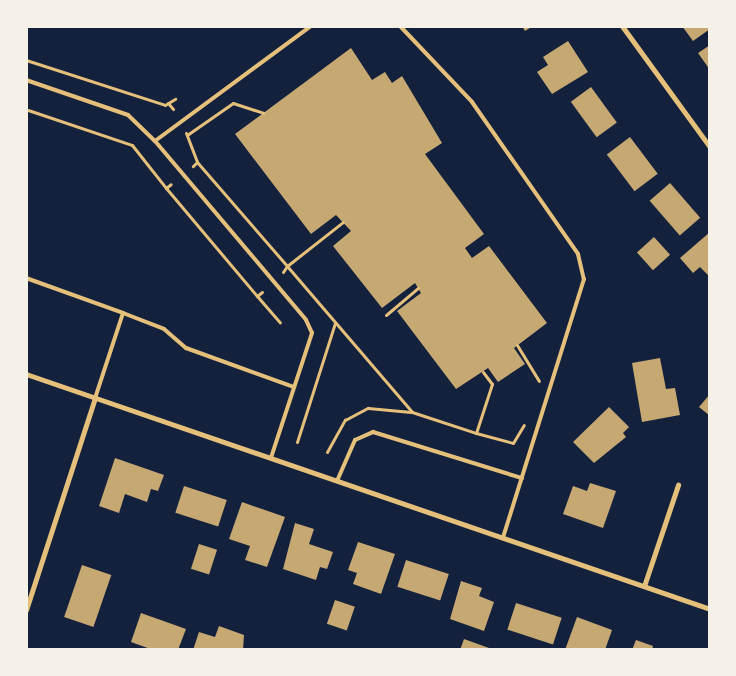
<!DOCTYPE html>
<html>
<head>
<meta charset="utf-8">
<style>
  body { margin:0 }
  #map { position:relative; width:736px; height:676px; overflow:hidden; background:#14213d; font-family:"IBM Plex Serif",serif }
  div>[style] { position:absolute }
  .building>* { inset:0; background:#c6a872; transform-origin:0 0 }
  .path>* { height:3px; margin:-1.5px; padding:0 1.5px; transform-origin:1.5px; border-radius:1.5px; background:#e5c07b }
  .service>* { height:4px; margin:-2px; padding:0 2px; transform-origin:2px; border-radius:2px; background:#e5c07b }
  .minor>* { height:5px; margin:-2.5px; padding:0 2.5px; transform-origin:2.5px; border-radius:2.5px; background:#e5c07b }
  span { translate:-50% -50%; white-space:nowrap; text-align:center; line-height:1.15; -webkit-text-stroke:4px #f6f1e7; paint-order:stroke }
  .frame { position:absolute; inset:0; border:28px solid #f6f1e7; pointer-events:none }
</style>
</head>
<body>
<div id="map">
  <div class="building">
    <i style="clip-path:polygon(522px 26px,533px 26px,525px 31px)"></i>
    <i style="clip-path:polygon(682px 26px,710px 26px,710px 29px,693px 41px)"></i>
    <i style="clip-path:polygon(568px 41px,588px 72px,552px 94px,537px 72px,548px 65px,543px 57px)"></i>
    <i style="clip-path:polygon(710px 45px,710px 70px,698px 53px)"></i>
    <i style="clip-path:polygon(351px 48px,372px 80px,385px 72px,392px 83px,402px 76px,442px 143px,425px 154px,484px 234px,465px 248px,472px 258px,489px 246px,547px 323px,514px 348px,525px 364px,498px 382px,488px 368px,456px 389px,397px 311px,421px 293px,415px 283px,382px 308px,333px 246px,351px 231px,336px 215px,311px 234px,235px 134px)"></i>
    <i style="left:591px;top:87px;width:44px;height:25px;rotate:54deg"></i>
    <i style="left:630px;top:137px;width:46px;height:29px;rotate:53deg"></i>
    <i style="left:670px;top:183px;width:46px;height:27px;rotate:49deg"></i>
    <i style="clip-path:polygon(710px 232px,710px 277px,700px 267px,693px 273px,680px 258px)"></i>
    <i style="left:654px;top:237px;width:24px;height:23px;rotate:48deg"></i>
    <i style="clip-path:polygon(660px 358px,666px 389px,675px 388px,680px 415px,642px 422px,632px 363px)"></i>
    <i style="clip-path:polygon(710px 394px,710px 416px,699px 407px)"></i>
    <i style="clip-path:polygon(609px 407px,629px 427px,623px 433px,626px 437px,594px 463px,573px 442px)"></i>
    <i style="clip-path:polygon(115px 458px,164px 475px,158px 491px,151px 489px,147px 502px,125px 494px,119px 513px,99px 506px)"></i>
    <i style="clip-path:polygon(590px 483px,616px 491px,603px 528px,563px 514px,573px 486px,587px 491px)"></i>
    <i style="left:184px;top:486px;width:45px;height:28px;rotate:18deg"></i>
    <i style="clip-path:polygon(242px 502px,285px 517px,267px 567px,245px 560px,250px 546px,229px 539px)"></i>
    <i style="clip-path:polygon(295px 523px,314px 529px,309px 544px,333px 552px,327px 569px,320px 567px,316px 580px,283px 569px)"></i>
    <i style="clip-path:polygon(358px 542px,395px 554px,381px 594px,353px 584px,357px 573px,348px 570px)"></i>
    <i style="left:199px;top:544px;width:19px;height:26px;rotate:18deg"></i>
    <i style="left:406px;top:560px;width:45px;height:28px;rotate:18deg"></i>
    <i style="left:82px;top:565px;width:31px;height:55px;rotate:19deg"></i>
    <i style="clip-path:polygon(461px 581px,482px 588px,479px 596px,494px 602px,484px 631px,450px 619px)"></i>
    <i style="left:335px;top:600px;width:21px;height:25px;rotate:19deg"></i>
    <i style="left:516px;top:603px;width:48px;height:28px;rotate:18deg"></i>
    <i style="clip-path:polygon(141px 613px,186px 629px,178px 650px,153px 650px,131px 642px)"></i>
    <i style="clip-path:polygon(577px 617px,612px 630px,605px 650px,565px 650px)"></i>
    <i style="clip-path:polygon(219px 626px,244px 635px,243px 650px,193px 650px,199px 632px,215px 637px)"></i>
    <i style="clip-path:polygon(464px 639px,489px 648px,489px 650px,460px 650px)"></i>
    <i style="clip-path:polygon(636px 640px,653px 646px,652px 650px,632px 650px)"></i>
  </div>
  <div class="path">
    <i style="left:26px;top:60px;width:146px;rotate:17.9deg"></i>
    <i style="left:165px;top:105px;width:12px;rotate:-31deg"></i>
    <i style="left:168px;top:103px;width:8px;rotate:50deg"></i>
    <i style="left:28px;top:110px;width:110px;rotate:18.6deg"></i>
    <i style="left:132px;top:145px;width:55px;rotate:51.7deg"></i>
    <i style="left:166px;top:188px;width:6px;rotate:-39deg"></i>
    <i style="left:186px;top:133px;width:31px;rotate:69deg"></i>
    <i style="left:197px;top:162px;width:6px;rotate:135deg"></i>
    <i style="left:187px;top:135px;width:56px;rotate:-34.8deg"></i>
    <i style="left:233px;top:103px;width:32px;rotate:18deg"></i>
    <i style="left:197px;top:162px;width:138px;rotate:49.1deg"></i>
    <i style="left:287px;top:266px;width:71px;rotate:-38.2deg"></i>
    <i style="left:166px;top:188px;width:141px;rotate:49.9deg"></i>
    <i style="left:283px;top:272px;width:7px;rotate:-56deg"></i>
    <i style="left:287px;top:266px;width:192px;rotate:49.4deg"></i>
    <i style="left:412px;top:412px;width:67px;rotate:18.2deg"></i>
    <i style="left:476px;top:433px;width:52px;rotate:-71.9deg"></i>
    <i style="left:492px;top:384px;width:15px;rotate:-127deg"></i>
    <i style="left:262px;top:292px;width:6px;rotate:141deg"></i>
    <i style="left:257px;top:296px;width:35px;rotate:49deg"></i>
    <i style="left:386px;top:315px;width:42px;rotate:-40.2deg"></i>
    <i style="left:517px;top:345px;width:42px;rotate:58.6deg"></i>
    <i style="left:476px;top:433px;width:38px;rotate:15deg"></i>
    <i style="left:513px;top:443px;width:21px;rotate:-59deg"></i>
    <i style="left:297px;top:442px;width:125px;rotate:-72.3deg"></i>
    <i style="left:327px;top:452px;width:37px;rotate:-61deg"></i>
    <i style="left:345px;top:420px;width:26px;rotate:-28deg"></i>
    <i style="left:368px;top:408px;width:43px;rotate:5.3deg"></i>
  </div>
  <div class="service">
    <i style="left:400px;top:26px;width:105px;rotate:46.5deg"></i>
    <i style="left:472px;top:102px;width:185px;rotate:55.1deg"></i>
    <i style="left:578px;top:254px;width:26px;rotate:77deg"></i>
    <i style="left:584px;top:279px;width:271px;rotate:107.4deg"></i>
    <i style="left:26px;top:80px;width:108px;rotate:18.9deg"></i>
    <i style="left:128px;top:115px;width:37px;rotate:44deg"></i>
    <i style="left:155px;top:141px;width:234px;rotate:49.8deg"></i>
    <i style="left:306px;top:320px;width:14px;rotate:65deg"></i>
    <i style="left:312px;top:333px;width:132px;rotate:108.2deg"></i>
    <i style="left:155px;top:141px;width:194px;rotate:-36.4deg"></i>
    <i style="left:26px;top:278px;width:103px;rotate:19.8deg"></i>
    <i style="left:123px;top:313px;width:89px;rotate:108.2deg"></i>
    <i style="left:123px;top:313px;width:44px;rotate:21.3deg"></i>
    <i style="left:164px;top:329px;width:29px;rotate:41deg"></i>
    <i style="left:186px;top:348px;width:115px;rotate:19.9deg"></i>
    <i style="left:337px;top:481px;width:45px;rotate:-66.3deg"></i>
    <i style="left:355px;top:440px;width:20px;rotate:-24deg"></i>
    <i style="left:373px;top:432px;width:156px;rotate:17.2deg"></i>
  </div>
  <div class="minor">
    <i style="left:622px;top:26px;width:150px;rotate:54deg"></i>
    <i style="left:26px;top:374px;width:723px;rotate:18.96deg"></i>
    <i style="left:644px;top:586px;width:107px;rotate:-71.4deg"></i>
    <i style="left:26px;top:610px;width:223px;rotate:-72deg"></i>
  </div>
  <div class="frame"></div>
</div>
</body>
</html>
